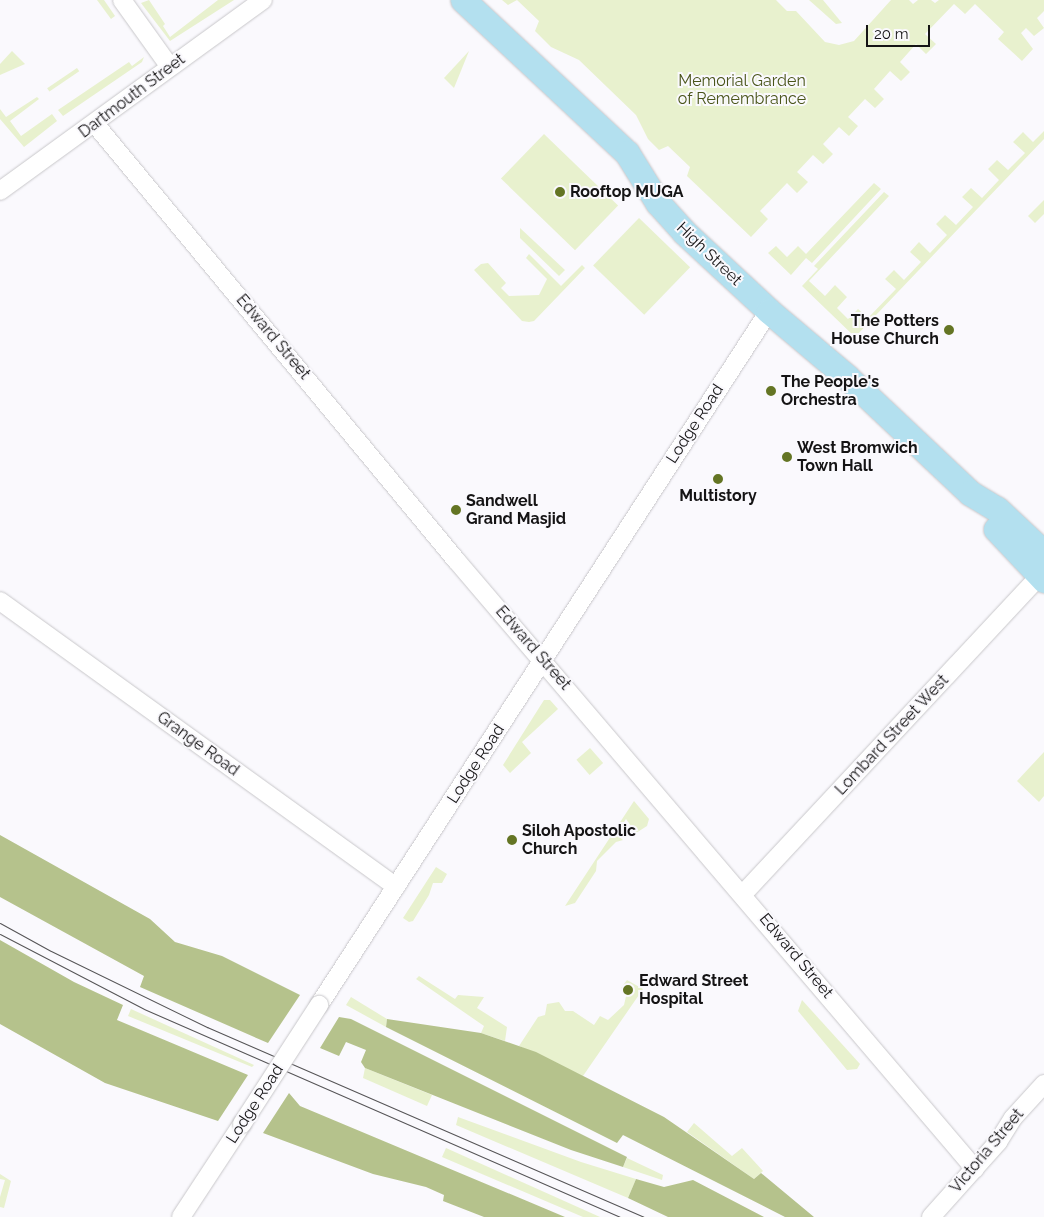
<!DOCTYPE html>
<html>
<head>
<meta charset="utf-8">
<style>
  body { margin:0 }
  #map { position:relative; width:1044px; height:1217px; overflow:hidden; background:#faf9fd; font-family:Raleway,sans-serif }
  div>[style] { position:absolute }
  .green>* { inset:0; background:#e8f1ce; transform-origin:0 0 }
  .forest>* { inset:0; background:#b5c28c }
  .roads { filter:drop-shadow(0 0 1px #c8c7ca) drop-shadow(0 0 1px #c8c7ca) }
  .street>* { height:18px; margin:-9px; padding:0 9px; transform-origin:9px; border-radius:9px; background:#fff }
  .secondary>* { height:25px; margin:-12.5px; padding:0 12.5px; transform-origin:12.5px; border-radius:12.5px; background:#b3e0ef }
  .tram>* { height:1px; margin:-0.5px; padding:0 0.5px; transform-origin:0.5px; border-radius:0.5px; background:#555456 }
  .bridges { filter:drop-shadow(0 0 1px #c8c7ca) drop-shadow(0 0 1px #c8c7ca) }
  .street-bridge>* { height:18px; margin:-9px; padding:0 9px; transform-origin:9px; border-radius:9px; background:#fff }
  .dots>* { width:14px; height:14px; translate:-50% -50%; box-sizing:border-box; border:2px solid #faf9fd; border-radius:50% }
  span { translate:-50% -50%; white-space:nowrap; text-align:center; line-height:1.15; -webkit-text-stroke:4px #faf9fd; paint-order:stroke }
  .park-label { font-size:16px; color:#4a551a }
  .street-label { font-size:16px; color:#151415 }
  .poi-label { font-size:16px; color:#151415; font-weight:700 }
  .left { translate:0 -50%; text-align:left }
  .right { translate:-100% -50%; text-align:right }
  .scale { position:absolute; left:866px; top:25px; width:64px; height:22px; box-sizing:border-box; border:2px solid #151415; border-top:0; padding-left:6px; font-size:15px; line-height:18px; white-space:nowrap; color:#151415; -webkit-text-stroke:4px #faf9fd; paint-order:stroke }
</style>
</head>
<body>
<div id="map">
  <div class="green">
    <i style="clip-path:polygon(97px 0,104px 0,115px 16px,111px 19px)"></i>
    <i style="clip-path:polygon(149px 0,165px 24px,163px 26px,170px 37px,218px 0,234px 0,170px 41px,141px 3px)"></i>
    <i style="clip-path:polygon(502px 0,776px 0,787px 11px,796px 11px,825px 42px,839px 45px,854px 41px,891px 0,909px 0,913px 4px,918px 0,931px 0,935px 3px,939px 0,1044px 0,1044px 11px,1037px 18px,1044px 28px,1034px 36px,1026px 28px,1021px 33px,1033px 49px,1022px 61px,998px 39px,1004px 32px,975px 4px,965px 14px,954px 4px,925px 34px,936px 44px,926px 54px,916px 44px,900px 62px,910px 72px,901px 81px,890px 71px,874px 89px,884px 99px,875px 108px,865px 99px,848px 117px,858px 126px,849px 136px,839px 127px,823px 144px,833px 154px,823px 164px,813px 155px,797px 172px,808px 182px,797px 193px,787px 183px,760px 211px,768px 219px,751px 237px,687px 176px,690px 167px,668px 146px,659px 150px,648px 139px,636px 115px,579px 60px,551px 47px,535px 31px,539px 21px,517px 0,508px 5px)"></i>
    <i style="clip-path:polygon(809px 0,823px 0,842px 23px,836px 24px)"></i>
    <i style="clip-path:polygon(12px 51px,25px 64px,0 75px,0 64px)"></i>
    <i style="clip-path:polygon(469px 51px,454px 88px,444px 78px)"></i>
    <i style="clip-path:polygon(144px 57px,142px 62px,63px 116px,58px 110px,129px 62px,132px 66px)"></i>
    <i style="left:77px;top:68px;width:4px;height:36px;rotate:56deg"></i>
    <i style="clip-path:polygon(37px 97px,39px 99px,10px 121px,21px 136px,52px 114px,57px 121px,24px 147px,0 119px,0 109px,6px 117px)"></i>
    <i style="clip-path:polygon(1044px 131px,1044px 139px,855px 337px,802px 286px,818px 269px,814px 266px,884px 192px,889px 196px,809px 281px,825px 296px,835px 285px,847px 297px,837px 308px,848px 319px,858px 309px,868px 318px,896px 289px,885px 279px,894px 270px,904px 280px,921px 262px,910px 252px,919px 242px,930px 253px,947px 235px,936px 224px,945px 215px,956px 225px,973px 207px,962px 197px,971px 188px,982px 198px,999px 180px,988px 169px,997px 160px,1008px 170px,1025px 153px,1013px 142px,1023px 132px,1033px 142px)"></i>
    <i style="left:544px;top:134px;width:103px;height:62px;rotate:44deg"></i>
    <i style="clip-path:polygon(874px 183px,881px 189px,812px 263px,806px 258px,791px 275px,768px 253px,776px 246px,787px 257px,798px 246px,806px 254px)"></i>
    <i style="clip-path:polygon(1044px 200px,1044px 214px,1035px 223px,1028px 216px)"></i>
    <i style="left:639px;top:218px;width:71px;height:66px;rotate:44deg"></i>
    <i style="clip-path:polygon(520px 228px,565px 270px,559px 276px,520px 238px)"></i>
    <i style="clip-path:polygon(529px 254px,561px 286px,582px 265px,585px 268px,534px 321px,529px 322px,522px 321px,474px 270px,481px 264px,488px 263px,506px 283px,501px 288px,509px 296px,539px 295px,547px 279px,526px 258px)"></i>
    <i style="clip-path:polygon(544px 700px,550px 700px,558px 709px,522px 742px,531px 753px,510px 773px,503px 765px)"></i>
    <i style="left:590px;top:748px;width:20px;height:18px;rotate:49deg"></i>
    <i style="clip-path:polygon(1044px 752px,1044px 796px,1039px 802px,1017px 781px)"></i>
    <i style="clip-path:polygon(634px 801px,649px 819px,647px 826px,636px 833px,626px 819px,616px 834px,623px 840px,616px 842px,597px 861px,596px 871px,575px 903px,565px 906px)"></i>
    <i style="clip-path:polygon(436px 867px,447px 874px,442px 883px,433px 883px,429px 895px,413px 921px,409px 922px,403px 918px)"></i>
    <i style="clip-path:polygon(419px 976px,455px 999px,458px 995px,484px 997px,477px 1008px,507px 1027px,505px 1041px,481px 1033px,484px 1026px,416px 979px)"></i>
    <i style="clip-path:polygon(627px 980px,643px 989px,583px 1076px,519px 1046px,538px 1017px,545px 1015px,547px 1004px,559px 1002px,565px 1011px,573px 1011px,594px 1025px,600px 1016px,608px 1020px,624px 1005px,627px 992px,621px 988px)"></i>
    <i style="clip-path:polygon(351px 997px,387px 1019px,386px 1027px,346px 1005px)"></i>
    <i style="clip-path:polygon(802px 1000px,860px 1064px,857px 1069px,847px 1070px,798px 1011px)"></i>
    <i style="clip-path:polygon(131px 1009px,254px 1065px,252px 1067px,128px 1016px)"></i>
    <i style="clip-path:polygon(365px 1068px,432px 1095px,427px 1106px,363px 1078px)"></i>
    <i style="clip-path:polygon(458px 1117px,581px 1162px,636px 1179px,628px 1198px,456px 1125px)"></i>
    <i style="clip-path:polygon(694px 1123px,732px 1156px,742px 1148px,763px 1171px,754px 1179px,687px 1132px)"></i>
    <i style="clip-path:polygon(446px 1148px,600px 1217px,583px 1217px,442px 1157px)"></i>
    <i style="clip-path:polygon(627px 1158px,663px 1175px,662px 1180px,623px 1167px)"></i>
    <i style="clip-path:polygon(0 1174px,11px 1181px,4px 1208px,0 1207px,0 1197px,5px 1180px,0 1179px)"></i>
  </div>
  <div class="forest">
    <i style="clip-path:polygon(0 835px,150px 919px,175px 942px,222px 956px,300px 995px,268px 1043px,140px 987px,144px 976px,0 897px)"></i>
    <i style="clip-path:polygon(0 940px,74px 982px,123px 1005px,117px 1020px,248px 1075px,218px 1121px,105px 1083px,0 1024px)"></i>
    <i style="clip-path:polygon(339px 1017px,351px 1019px,627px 1157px,623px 1167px,571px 1150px,365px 1068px,361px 1062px,366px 1050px,346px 1042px,339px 1056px,320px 1048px)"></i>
    <i style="clip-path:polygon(387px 1019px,481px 1033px,536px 1052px,664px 1117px,754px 1179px,761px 1173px,814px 1217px,785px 1217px,623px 1135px,617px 1143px,386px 1027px)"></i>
    <i style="clip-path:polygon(289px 1093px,300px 1106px,565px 1217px,484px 1217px,443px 1201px,444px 1195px,426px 1187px,373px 1174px,263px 1133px)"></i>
    <i style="clip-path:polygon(636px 1179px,664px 1187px,693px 1180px,764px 1217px,668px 1217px,628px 1198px)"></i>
  </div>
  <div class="roads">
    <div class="street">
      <i style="left:122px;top:0;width:82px;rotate:54.4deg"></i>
      <i style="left:95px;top:124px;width:566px;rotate:50.38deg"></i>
      <i style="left:456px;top:560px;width:800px;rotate:49.56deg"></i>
      <i style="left:0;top:191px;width:325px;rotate:-36deg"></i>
      <i style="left:0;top:601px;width:488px;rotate:35.8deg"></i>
      <i style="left:743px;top:894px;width:435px;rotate:-47deg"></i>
      <i style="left:319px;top:1005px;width:827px;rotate:-57.04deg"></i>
      <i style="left:181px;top:1217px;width:111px;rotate:-56.7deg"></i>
      <i style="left:931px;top:1217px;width:101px;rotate:-48.2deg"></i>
      <i style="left:998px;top:1142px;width:28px;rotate:-58deg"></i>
      <i style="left:1013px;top:1118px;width:46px;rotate:-47.6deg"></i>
    </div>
    <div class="secondary">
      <i style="left:463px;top:0;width:224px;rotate:43deg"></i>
      <i style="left:627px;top:153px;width:59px;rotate:58.2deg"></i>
      <i style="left:658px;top:203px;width:39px;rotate:48deg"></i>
      <i style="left:684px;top:232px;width:116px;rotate:42.9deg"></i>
      <i style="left:769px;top:311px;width:102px;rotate:40.2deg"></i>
      <i style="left:847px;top:377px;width:169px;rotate:43.3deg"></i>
      <i style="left:970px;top:493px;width:31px;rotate:31deg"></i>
      <i style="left:997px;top:509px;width:64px;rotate:43.1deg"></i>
      <i style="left:996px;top:529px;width:70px;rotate:46.7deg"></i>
    </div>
  </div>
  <div class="tram">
    <i style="left:0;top:923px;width:58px;rotate:28.8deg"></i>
    <i style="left:51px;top:951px;width:174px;rotate:26deg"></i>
    <i style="left:207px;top:1027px;width:476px;rotate:23.5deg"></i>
    <i style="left:0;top:934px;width:162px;rotate:27.5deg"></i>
    <i style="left:144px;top:1009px;width:519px;rotate:23.6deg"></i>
  </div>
  <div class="bridges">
    <div class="street-bridge">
      <i style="left:242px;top:1124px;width:142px;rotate:-57.1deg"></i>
    </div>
  </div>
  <div class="dots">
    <i style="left:560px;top:192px;background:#647524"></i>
    <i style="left:949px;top:330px;background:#647524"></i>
    <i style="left:771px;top:391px;background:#647524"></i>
    <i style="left:787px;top:457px;background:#647524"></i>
    <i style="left:718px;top:479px;background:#647524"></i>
    <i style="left:456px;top:510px;background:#647524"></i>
    <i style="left:512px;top:840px;background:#647524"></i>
    <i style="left:628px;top:990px;background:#647524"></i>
  </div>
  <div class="park-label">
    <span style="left:742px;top:90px">Memorial Garden<br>of Remembrance</span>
  </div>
  <div class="street-label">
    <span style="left:132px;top:96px;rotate:-37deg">Dartmouth Street</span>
    <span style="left:709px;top:254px;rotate:44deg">High Street</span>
    <span style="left:273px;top:337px;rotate:50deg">Edward Street</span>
    <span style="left:695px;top:424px;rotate:-57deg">Lodge Road</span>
    <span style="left:533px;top:648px;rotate:49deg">Edward Street</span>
    <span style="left:892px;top:735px;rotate:-47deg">Lombard Street West</span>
    <span style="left:198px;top:744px;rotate:36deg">Grange Road</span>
    <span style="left:476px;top:764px;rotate:-57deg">Lodge Road</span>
    <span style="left:796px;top:956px;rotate:50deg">Edward Street</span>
    <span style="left:255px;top:1104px;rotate:-57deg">Lodge Road</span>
    <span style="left:987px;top:1151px;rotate:-50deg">Victoria Street</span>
  </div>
  <div class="poi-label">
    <span class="left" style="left:570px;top:192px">Rooftop MUGA</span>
    <span class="right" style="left:939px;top:330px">The Potters<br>House Church</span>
    <span class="left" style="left:781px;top:391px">The People's<br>Orchestra</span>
    <span class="left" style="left:797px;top:457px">West Bromwich<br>Town Hall</span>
    <span style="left:718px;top:496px">Multistory</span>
    <span class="left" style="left:466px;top:510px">Sandwell<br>Grand Masjid</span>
    <span class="left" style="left:522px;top:840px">Siloh Apostolic<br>Church</span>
    <span class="left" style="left:639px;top:990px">Edward Street<br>Hospital</span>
  </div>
  <div class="scale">20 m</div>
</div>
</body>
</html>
